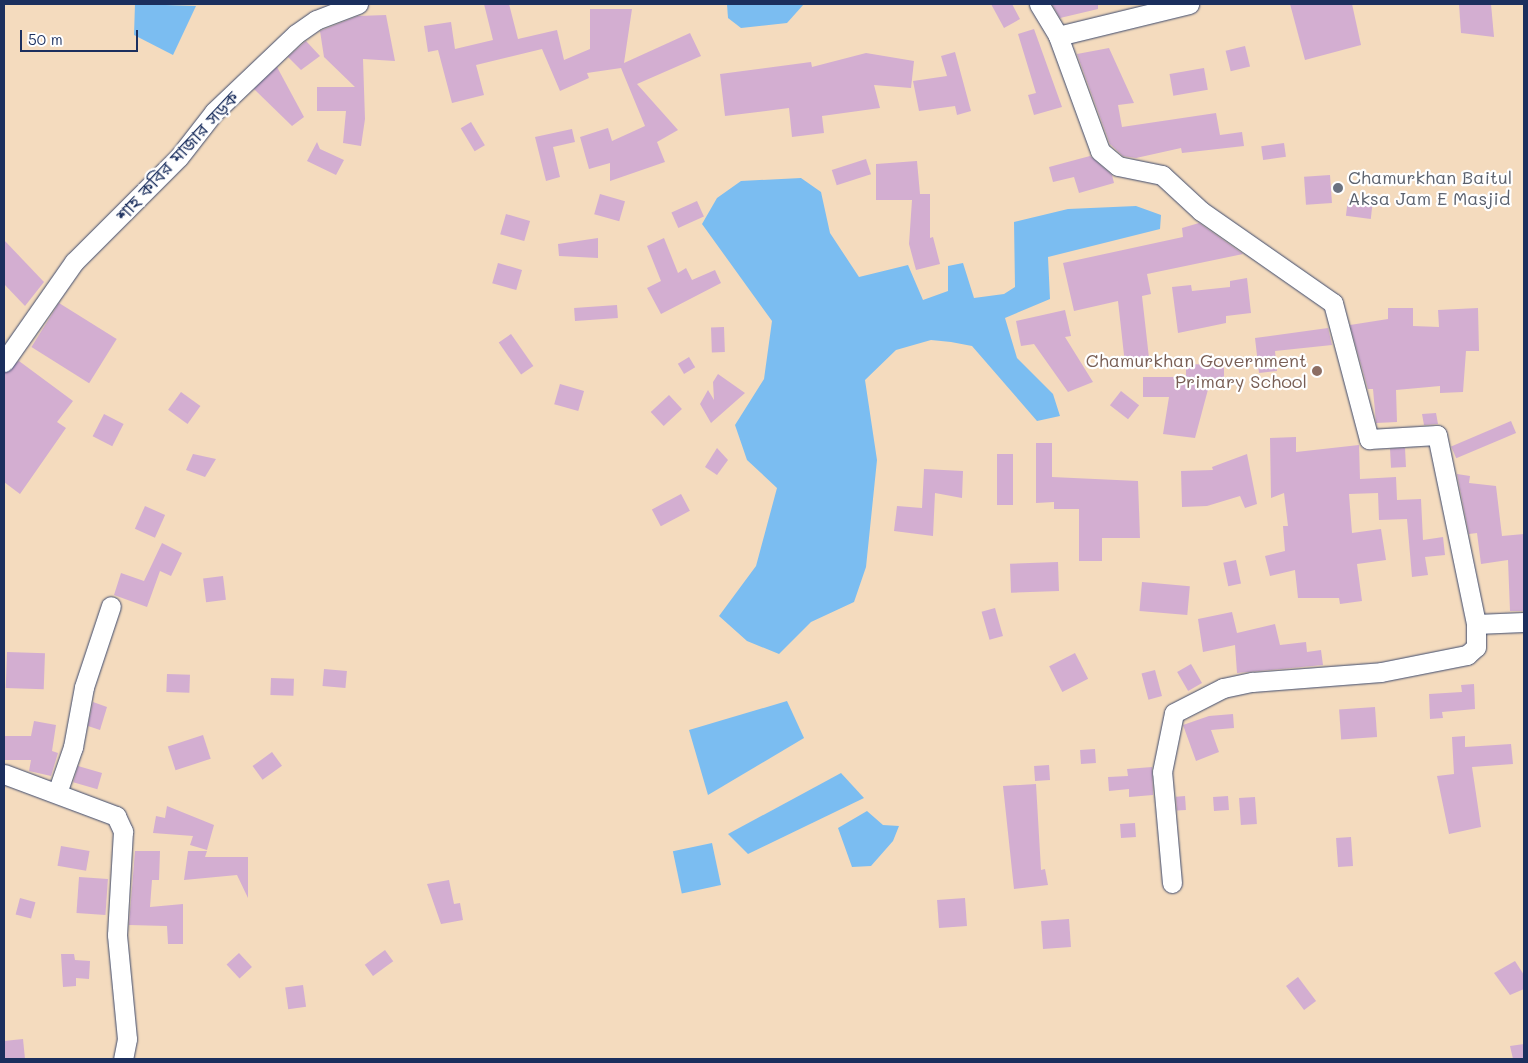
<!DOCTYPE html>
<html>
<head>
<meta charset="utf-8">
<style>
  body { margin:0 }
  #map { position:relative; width:1528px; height:1063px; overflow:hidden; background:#f4dbbe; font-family:Mali,"Noto Sans Bengali",sans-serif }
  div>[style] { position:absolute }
  .water>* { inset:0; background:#7bbdf1; transform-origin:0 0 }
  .building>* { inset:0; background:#d3aed1; transform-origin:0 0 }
  .roads { filter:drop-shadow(0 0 1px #3c496c) drop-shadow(0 0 1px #3c496c) }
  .minor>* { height:19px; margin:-9.5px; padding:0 9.5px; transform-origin:9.5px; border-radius:9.5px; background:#fff }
  .dots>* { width:14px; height:14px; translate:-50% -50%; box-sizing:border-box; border:2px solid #fff; border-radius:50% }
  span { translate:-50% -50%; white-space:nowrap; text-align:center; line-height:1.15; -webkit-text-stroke:4.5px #fff; paint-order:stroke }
  .street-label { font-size:18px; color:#1b2f5e }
  .worship-label { font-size:18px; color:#5b616d }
  .left { translate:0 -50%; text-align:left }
  .education-label { font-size:18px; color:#785e54 }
  .right { translate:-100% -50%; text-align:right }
  .frame { position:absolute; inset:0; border:5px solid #1b2f5e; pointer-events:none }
  .scale { position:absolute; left:20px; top:30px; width:118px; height:22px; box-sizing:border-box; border:2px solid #1b2f5e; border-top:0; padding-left:6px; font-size:15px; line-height:18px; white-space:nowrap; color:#1b2f5e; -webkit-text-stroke:4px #fff; paint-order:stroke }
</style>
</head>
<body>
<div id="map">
  <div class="water">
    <i style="clip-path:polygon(135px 4px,196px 6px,173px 55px,134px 35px)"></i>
    <i style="clip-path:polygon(727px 4px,804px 4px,787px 23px,741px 28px,728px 18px)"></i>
    <i style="clip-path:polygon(801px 178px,821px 192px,830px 233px,859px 277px,908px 265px,923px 300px,948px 291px,948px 266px,963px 263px,974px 298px,1004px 294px,1015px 287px,1014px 222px,1068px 209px,1136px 206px,1161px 215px,1160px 229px,1048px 257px,1050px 299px,1005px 318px,1017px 358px,1053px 394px,1060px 416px,1037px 421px,972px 346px,951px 342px,931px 340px,896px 350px,865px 380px,877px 460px,866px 567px,854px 602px,811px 622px,779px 654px,747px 641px,719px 616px,756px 566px,777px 488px,747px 460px,735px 425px,764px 379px,772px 321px,702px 224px,717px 198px,741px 181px)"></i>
    <i style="clip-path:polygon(787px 701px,804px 738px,708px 795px,689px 730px)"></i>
    <i style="clip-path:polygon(841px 773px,864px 798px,748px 854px,728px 834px)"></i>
    <i style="clip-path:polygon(867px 811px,883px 825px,899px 826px,893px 841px,871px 866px,852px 867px,838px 828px)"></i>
    <i style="left:712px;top:843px;width:43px;height:40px;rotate:78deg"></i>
  </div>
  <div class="building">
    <i style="clip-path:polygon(484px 4px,509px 4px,518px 39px,557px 30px,564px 60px,590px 49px,590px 9px,632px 9px,624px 63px,690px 33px,701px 56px,637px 84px,678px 130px,657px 142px,665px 162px,610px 181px,610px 163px,589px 169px,580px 137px,608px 128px,612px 141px,645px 126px,621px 68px,587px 73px,589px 78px,560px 91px,542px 49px,476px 65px,484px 95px,452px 103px,438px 50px,428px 52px,424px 26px,451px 22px,455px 49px,493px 40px)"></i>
    <i style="clip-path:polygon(991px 4px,1012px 4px,1020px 19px,1004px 28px)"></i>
    <i style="clip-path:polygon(1052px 4px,1098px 4px,1098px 9px,1060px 18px)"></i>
    <i style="clip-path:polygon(1290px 4px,1352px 4px,1361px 45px,1305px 60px)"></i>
    <i style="clip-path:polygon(1459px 4px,1491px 4px,1494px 37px,1461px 33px)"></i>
    <i style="clip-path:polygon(386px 15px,395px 61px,363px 59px,365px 119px,361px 146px,343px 143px,346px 111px,317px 111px,317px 87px,355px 87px,324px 57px,320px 31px,358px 16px)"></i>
    <i style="clip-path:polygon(1034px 29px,1062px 107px,1034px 115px,1028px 95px,1036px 93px,1018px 34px)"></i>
    <i style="clip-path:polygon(306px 41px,320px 56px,301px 70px,288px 57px)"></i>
    <i style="left:1245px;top:46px;width:21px;height:20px;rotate:76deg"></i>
    <i style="clip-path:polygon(1109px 48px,1134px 103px,1118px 105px,1122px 127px,1216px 113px,1220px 135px,1242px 132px,1244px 146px,1182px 153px,1181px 148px,1136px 158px,1123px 156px,1110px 144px,1077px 54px)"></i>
    <i style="clip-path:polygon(955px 52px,971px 111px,957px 115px,955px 106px,919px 111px,913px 81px,947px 76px,941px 56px)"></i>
    <i style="clip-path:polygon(866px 53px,914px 61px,911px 88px,874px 85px,880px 108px,822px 116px,824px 133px,792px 137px,789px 108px,725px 116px,720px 74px,811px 62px,812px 67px)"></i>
    <i style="clip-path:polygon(277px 67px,304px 117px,292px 126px,254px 89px)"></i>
    <i style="left:1204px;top:68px;width:22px;height:35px;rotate:80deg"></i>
    <i style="left:471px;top:122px;width:27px;height:12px;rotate:59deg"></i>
    <i style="clip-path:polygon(572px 129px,575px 142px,553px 147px,560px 177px,546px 181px,535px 137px)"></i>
    <i style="clip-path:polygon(317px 142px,320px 149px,344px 160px,336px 175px,307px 161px)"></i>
    <i style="left:1284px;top:143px;width:14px;height:23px;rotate:82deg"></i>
    <i style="clip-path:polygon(1090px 156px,1112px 175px,1114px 183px,1079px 193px,1074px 177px,1053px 182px,1049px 167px)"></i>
    <i style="left:866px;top:159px;width:16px;height:36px;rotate:72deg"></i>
    <i style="clip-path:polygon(917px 161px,920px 194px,930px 194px,930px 238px,933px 237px,940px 264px,916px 270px,909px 244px,912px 200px,876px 200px,876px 164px)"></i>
    <i style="left:1330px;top:175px;width:28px;height:26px;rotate:86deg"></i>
    <i style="left:600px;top:194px;width:26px;height:21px;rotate:16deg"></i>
    <i style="left:1348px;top:199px;width:25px;height:17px;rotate:7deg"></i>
    <i style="left:697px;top:201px;width:17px;height:28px;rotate:66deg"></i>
    <i style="left:506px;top:214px;width:25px;height:21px;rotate:16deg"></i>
    <i style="clip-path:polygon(1199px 223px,1243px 254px,1147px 274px,1151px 294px,1142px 296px,1149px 358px,1125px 364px,1118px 301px,1074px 311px,1063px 263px,1183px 237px,1182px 228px)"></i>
    <i style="clip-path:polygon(598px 238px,598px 258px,559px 256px,558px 244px)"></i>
    <i style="clip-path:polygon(664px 238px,678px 273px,686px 268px,692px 280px,715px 270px,721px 283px,661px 314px,647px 288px,661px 281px,647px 246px)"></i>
    <i style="clip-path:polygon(4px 240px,44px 282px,25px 306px,4px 284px)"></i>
    <i style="left:498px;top:263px;width:25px;height:21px;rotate:16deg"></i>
    <i style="clip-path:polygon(1247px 278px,1251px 313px,1226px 316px,1226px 323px,1178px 333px,1172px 287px,1191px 285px,1192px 291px,1230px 287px,1230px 281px)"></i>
    <i style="left:59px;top:303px;width:68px;height:52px;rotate:32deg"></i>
    <i style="left:617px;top:305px;width:13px;height:43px;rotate:86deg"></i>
    <i style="clip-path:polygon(1388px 308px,1413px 308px,1413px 326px,1439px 327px,1438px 310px,1478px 308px,1479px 351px,1466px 351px,1463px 392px,1440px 393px,1440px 386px,1396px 390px,1397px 422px,1376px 423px,1373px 389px,1368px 389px,1350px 325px,1388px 319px)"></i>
    <i style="clip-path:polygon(1065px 310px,1071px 336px,1065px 337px,1093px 382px,1068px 392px,1034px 344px,1021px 346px,1016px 321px)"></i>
    <i style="left:724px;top:327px;width:25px;height:13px;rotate:88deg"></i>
    <i style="clip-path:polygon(1328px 328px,1332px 345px,1275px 351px,1277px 371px,1259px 373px,1255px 338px)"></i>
    <i style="left:511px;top:334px;width:39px;height:15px;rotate:55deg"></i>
    <i style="left:689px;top:357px;width:12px;height:13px;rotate:59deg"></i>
    <i style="clip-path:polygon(19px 361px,73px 401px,57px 422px,66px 428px,20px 494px,4px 482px,4px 373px)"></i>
    <i style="clip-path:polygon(1186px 364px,1224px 365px,1224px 382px,1210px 382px,1195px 438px,1163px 434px,1169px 397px,1143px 397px,1143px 377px,1186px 377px)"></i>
    <i style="clip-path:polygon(718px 374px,745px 393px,711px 423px,700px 404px,708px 390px,714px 400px,713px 382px)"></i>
    <i style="left:560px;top:384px;width:25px;height:21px;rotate:16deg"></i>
    <i style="left:1121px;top:391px;width:23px;height:18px;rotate:38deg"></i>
    <i style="left:181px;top:392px;width:24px;height:22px;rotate:36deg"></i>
    <i style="left:669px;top:395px;width:19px;height:25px;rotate:47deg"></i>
    <i style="clip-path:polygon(1436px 413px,1438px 424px,1424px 425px,1422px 414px)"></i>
    <i style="left:104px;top:414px;width:22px;height:25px;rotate:27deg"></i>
    <i style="left:1511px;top:421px;width:13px;height:65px;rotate:67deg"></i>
    <i style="clip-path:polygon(1296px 437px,1296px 452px,1359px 445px,1360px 479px,1396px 477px,1397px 500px,1421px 499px,1423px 540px,1443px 537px,1445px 555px,1425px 557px,1428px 575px,1412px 577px,1407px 519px,1379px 520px,1378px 493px,1349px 494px,1352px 533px,1381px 529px,1386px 560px,1357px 564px,1362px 601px,1340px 604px,1339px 598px,1298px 598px,1295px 570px,1270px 576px,1265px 556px,1285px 551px,1283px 526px,1288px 526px,1284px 493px,1271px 498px,1270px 438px)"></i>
    <i style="clip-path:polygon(1036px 443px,1052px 443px,1052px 477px,1138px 481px,1140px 538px,1102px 538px,1102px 561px,1079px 561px,1079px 509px,1054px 509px,1054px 502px,1036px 503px)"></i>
    <i style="clip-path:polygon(717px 448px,728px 460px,717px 475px,705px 467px)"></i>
    <i style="left:1405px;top:448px;width:19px;height:15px;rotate:87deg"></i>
    <i style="clip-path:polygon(193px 454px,216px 459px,205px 477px,186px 470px)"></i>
    <i style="left:997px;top:454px;width:16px;height:51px"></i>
    <i style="clip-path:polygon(1247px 454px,1257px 504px,1245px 508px,1240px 496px,1207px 506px,1182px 507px,1181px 471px,1213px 470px,1212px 467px)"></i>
    <i style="clip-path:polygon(924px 469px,963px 471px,962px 498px,935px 493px,933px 536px,894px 531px,897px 506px,922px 508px)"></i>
    <i style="clip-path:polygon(1457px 474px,1470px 476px,1469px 483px,1496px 486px,1502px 536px,1524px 534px,1524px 611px,1510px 611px,1508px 560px,1481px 564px,1477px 533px,1469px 534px)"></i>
    <i style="left:681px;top:494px;width:19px;height:33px;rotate:62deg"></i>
    <i style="left:145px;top:506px;width:22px;height:25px;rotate:24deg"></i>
    <i style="clip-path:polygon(162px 543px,182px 553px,171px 576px,160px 571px,147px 607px,114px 595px,121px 573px,144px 581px)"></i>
    <i style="left:1236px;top:560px;width:24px;height:13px;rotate:78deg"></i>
    <i style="left:1058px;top:562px;width:29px;height:48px;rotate:88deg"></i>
    <i style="left:223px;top:576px;width:24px;height:20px;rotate:83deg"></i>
    <i style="left:1142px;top:582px;width:48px;height:29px;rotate:5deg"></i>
    <i style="left:995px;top:608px;width:29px;height:14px;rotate:74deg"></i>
    <i style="clip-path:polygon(1232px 612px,1237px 633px,1275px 624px,1280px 645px,1306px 642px,1307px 652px,1321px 650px,1323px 665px,1237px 673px,1235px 645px,1203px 652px,1198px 619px)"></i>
    <i style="left:7px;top:652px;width:38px;height:36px;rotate:2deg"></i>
    <i style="left:1075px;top:653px;width:29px;height:29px;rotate:63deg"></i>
    <i style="left:1191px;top:664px;width:22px;height:16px;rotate:60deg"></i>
    <i style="left:324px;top:669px;width:23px;height:17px;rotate:5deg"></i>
    <i style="left:1155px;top:670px;width:27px;height:14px;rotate:75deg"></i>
    <i style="left:167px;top:674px;width:23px;height:18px;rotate:2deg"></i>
    <i style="left:271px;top:678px;width:23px;height:17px;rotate:2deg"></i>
    <i style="clip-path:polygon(1474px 684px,1475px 709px,1442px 712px,1443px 718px,1430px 719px,1429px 694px,1462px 692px,1461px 685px)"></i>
    <i style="clip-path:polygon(93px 702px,107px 707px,100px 730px,88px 726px)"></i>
    <i style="left:1375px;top:707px;width:30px;height:36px;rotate:86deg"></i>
    <i style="clip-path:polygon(1233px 714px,1234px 728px,1211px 730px,1219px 752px,1196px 761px,1183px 725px,1209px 716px)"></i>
    <i style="clip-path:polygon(34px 721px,56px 725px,52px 751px,58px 753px,51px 776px,29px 771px,31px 760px,4px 760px,4px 736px,31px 736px)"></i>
    <i style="left:203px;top:735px;width:25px;height:37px;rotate:72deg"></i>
    <i style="clip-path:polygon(1465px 736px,1465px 747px,1511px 744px,1513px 764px,1472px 767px,1481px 827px,1449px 834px,1437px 776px,1454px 774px,1452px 737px)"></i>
    <i style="left:1095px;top:749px;width:14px;height:15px;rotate:86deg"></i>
    <i style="left:272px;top:752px;width:17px;height:24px;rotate:54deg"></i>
    <i style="left:1049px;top:765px;width:15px;height:15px;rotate:86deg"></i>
    <i style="left:78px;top:766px;width:25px;height:17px;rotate:16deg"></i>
    <i style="clip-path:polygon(1152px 767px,1153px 795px,1129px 797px,1129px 789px,1109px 791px,1108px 777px,1128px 776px,1127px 769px)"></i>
    <i style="clip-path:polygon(1036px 784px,1041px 870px,1045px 869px,1048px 885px,1014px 889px,1003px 786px)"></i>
    <i style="left:1185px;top:796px;width:14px;height:9px;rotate:86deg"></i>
    <i style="left:1228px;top:796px;width:14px;height:15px;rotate:86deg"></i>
    <i style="left:1255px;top:797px;width:27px;height:16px;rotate:86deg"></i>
    <i style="clip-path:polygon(167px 806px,214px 825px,207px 850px,190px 845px,193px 836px,153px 833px,156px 816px,165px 818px)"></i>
    <i style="left:1135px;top:823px;width:14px;height:15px;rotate:86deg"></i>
    <i style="left:1351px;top:837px;width:29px;height:15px;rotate:86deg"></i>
    <i style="left:61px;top:846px;width:29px;height:20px;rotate:10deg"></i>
    <i style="clip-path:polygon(135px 851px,160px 851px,159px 880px,152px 880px,150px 907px,183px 904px,183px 944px,168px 944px,167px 926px,129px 925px)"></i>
    <i style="clip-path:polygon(188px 851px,207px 851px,205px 857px,248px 857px,248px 898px,237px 875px,184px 880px)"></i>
    <i style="left:79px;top:877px;width:29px;height:36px;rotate:4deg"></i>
    <i style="clip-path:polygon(449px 880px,454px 904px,460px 903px,463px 920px,441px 924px,427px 884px)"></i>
    <i style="left:20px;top:898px;width:16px;height:17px;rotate:15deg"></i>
    <i style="left:965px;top:898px;width:28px;height:28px;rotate:86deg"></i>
    <i style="left:1069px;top:919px;width:28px;height:28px;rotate:86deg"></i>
    <i style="left:385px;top:950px;width:14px;height:25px;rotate:54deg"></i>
    <i style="left:239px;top:953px;width:19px;height:17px;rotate:47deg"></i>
    <i style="clip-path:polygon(61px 954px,74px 954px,75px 960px,90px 961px,89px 979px,76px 978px,76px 986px,63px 987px)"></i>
    <i style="clip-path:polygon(1515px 961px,1524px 975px,1524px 989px,1510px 995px,1494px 973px)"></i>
    <i style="left:1298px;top:977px;width:30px;height:15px;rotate:53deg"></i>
    <i style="left:303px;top:985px;width:22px;height:18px;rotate:82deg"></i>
    <i style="clip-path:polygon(23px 1039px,25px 1059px,4px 1059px,4px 1041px)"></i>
    <i style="clip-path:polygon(1524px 1044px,1524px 1059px,1513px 1059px,1510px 1046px)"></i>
  </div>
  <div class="roads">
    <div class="minor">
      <i style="left:1039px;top:4px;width:37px;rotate:59deg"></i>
      <i style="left:1058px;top:36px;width:122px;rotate:69.9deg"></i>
      <i style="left:1100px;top:151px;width:23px;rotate:40deg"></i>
      <i style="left:1118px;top:166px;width:45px;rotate:11.6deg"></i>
      <i style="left:1162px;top:175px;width:53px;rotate:42.7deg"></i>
      <i style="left:1201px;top:211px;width:161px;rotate:34.9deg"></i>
      <i style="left:1333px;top:303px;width:141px;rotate:75.2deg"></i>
      <i style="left:1369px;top:439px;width:68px;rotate:-3.4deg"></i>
      <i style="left:1437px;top:435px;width:193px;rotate:78.3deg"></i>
      <i style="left:1476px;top:624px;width:48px;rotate:-2.4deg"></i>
      <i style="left:1058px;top:36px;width:135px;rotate:-13.7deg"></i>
      <i style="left:4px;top:362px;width:122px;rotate:-55deg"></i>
      <i style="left:74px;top:262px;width:148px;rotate:-45deg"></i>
      <i style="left:179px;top:157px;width:57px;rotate:-52.1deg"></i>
      <i style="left:214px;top:112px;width:113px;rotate:-43.6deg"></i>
      <i style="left:296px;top:34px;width:24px;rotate:-35deg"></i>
      <i style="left:316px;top:20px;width:45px;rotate:-20.9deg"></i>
      <i style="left:4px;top:774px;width:120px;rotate:20.6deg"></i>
      <i style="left:116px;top:816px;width:17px;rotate:65deg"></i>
      <i style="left:123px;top:831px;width:104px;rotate:93.3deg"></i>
      <i style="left:117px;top:935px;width:104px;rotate:84.5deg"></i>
      <i style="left:127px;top:1039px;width:20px;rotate:101deg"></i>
      <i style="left:57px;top:793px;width:49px;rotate:-70.8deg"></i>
      <i style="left:73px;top:747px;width:61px;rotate:-79.6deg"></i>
      <i style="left:84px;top:687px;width:85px;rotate:-71.6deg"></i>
      <i style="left:1172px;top:883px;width:111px;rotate:-95.1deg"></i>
      <i style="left:1162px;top:772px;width:60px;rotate:-78.5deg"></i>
      <i style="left:1174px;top:713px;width:55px;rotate:-27deg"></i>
      <i style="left:1223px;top:688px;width:30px;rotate:-12deg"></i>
      <i style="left:1252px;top:682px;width:129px;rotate:-4.4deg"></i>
      <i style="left:1381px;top:672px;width:88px;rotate:-11.2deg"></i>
      <i style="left:1467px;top:655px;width:12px;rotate:-42deg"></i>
      <i style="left:1476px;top:647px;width:23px;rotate:-90deg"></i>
    </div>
  </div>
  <div class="dots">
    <i style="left:1338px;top:188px;background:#6b7280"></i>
    <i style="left:1317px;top:371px;background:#8d6e63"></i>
  </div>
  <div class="street-label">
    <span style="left:177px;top:156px;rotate:-47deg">শাহ কবির মাজার সড়ক</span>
  </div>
  <div class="worship-label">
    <span class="left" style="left:1348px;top:188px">Chamurkhan Baitul<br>Aksa Jam E Masjid</span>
  </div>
  <div class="education-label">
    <span class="right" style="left:1307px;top:371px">Chamurkhan Government<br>Primary School</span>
  </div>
  <div class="frame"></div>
  <div class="scale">50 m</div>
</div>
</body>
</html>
